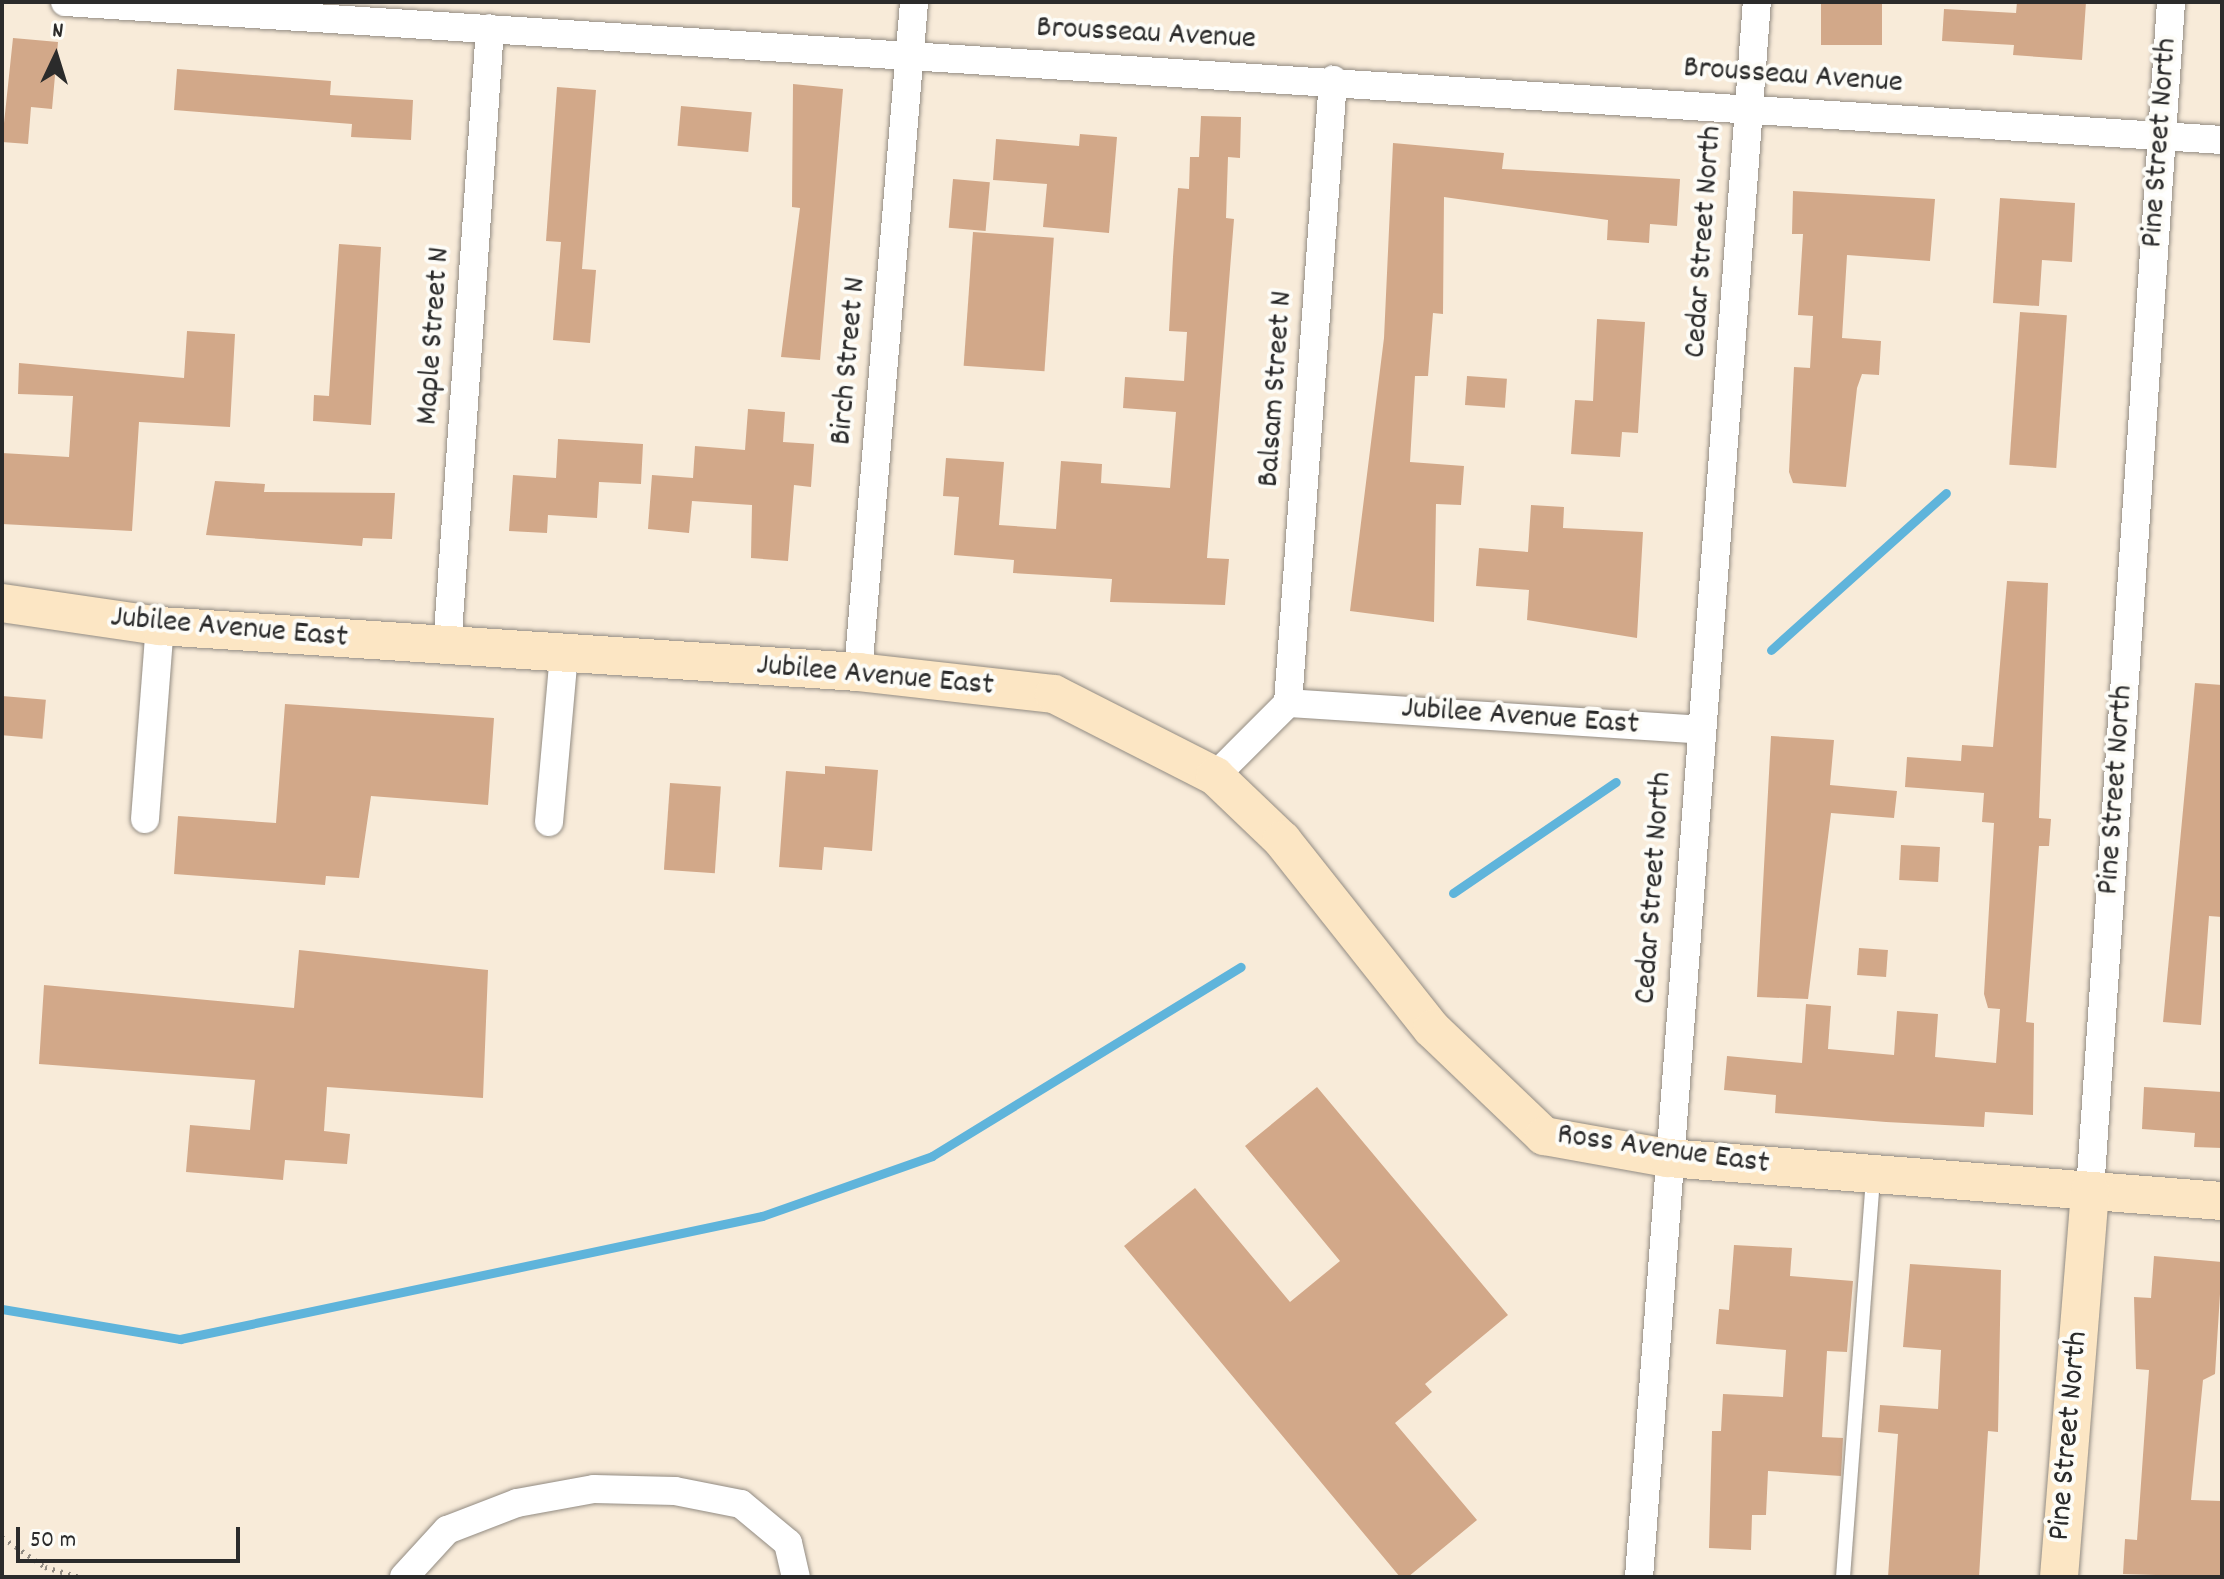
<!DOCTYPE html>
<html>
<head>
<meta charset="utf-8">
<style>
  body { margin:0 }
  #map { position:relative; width:2224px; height:1579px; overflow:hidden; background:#f8ebd9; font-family:Dekko,sans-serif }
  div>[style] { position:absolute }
  .stream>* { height:9px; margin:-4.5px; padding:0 4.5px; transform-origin:4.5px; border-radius:4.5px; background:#5fb4db }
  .building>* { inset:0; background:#d2a889; transform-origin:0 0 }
  .path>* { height:5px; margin-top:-2.5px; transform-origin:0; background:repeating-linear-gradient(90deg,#928b82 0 2px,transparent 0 8px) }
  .roads { filter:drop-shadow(0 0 2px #928b82) drop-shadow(0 0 2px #928b82) }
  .lane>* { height:14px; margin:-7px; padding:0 7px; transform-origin:7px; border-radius:7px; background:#fff }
  .street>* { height:28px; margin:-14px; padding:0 14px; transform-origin:14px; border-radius:14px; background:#fff }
  .secondary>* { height:38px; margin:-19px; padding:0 19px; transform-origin:19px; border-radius:19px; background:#fce6c4 }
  span { translate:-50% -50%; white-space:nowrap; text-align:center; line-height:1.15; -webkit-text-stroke:8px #fdfcf7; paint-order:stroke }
  .street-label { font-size:32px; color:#2b2b2b }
  .frame { position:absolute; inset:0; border:4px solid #2b2b2b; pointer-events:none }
  .north { position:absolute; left:16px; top:16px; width:80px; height:80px; -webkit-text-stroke:6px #fdfcf7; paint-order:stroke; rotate:4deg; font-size:22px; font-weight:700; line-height:32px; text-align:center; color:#2b2b2b }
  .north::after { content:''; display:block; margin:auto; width:28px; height:36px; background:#2b2b2b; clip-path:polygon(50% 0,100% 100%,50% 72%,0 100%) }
  .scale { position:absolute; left:16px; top:1527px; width:224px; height:36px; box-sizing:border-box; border:4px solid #2b2b2b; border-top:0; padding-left:10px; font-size:24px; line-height:28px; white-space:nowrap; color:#2b2b2b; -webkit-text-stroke:6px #fdfcf7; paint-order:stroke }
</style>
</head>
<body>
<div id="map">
  <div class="stream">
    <i style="left:1771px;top:650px;width:235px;rotate:-41.9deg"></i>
    <i style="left:1453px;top:893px;width:197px;rotate:-34.3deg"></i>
    <i style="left:2px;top:1309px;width:181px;rotate:9.6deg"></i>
    <i style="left:180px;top:1339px;width:595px;rotate:-11.93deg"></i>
    <i style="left:762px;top:1216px;width:180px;rotate:-19.4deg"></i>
    <i style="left:932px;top:1156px;width:362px;rotate:-31.5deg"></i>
  </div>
  <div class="building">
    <i style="left:1821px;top:2px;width:61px;height:43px"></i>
    <i style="clip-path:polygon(2017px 2px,2086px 2px,2082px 60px,2013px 55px,2014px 45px,1942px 41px,1944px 9px,2016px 13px)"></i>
    <i style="clip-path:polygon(13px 38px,58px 42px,52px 109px,31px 107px,28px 144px,2px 142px)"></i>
    <i style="clip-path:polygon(177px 69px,331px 81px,330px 95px,413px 100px,411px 140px,351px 137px,352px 124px,174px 110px)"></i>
    <i style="clip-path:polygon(793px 84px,843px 89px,820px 360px,781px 357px,800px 208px,792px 207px)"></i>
    <i style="clip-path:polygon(557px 87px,596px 90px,582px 269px,596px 270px,590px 343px,553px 340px,561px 242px,546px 241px)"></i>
    <i style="left:681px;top:106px;width:71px;height:40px;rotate:5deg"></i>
    <i style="clip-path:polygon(1201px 116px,1241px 117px,1240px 158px,1228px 157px,1226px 218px,1234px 219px,1207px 558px,1229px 559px,1225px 605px,1110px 602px,1112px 579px,1013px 573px,1014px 560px,954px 555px,959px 497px,943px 496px,946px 458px,1004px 462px,999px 525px,1056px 529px,1061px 461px,1102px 464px,1101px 483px,1170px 488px,1176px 412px,1123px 408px,1125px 377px,1184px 381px,1187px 332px,1169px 331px,1173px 257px,1178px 188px,1189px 189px,1190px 157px,1199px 157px)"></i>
    <i style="clip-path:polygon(1080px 134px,1117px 137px,1109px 233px,1043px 227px,1047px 184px,993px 180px,996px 139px,1079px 146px)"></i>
    <i style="clip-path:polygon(1393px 143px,1504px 153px,1502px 169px,1680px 179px,1677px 226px,1650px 224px,1649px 243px,1607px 240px,1608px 220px,1444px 197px,1443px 314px,1433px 313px,1428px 376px,1415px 376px,1410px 462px,1464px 466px,1461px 505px,1436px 504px,1434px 622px,1350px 611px,1384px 338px)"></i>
    <i style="left:953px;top:179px;width:37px;height:49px;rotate:5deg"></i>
    <i style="clip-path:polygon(1793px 191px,1935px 199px,1930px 261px,1847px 255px,1842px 338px,1881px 341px,1879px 375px,1862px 374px,1857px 388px,1846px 487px,1793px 483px,1789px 472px,1794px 367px,1810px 368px,1813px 316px,1798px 315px,1803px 234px,1792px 234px)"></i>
    <i style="clip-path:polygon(2000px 198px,2075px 203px,2072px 262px,2042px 260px,2039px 306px,1993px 303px)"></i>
    <i style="left:973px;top:232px;width:81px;height:134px;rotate:4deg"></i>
    <i style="clip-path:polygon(339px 244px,381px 247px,371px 425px,313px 421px,314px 395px,329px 396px)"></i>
    <i style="left:2020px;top:312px;width:47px;height:153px;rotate:4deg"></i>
    <i style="clip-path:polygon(1597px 319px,1645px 322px,1638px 433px,1622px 432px,1620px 457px,1571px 454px,1575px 400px,1593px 401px)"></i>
    <i style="clip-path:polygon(187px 331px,235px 334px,230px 427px,139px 422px,132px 531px,2px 524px,2px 453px,69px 457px,73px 396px,18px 394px,19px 363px,184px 378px)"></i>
    <i style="left:1467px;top:376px;width:40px;height:29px;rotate:4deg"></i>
    <i style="clip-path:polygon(748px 409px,785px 412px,783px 442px,814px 444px,811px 487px,794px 485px,788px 561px,751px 558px,752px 505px,692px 501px,689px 533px,648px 529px,652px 475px,693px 478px,695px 446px,745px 450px)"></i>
    <i style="clip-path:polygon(558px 439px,643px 444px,641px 484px,599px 482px,597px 518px,548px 515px,547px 533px,509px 531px,513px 475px,556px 478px)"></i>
    <i style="clip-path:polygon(215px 481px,265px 484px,264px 492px,395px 493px,392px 539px,363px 538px,362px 546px,206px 535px)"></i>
    <i style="clip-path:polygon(1531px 505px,1564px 507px,1563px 528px,1643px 532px,1637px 638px,1527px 620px,1529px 590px,1476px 586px,1479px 548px,1528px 552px)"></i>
    <i style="clip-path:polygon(2007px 581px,2048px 583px,2039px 818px,2051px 819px,2049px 846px,2039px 846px,2026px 1022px,2034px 1023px,2033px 1115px,1985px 1112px,1984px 1127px,1886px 1122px,1775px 1113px,1776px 1095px,1724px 1090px,1727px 1056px,1802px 1063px,1806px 1004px,1831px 1006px,1828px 1049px,1894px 1055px,1897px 1011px,1938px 1014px,1935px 1057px,1996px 1063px,2000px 1009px,1988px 1008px,1984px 994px,1994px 823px,1982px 822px,1984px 793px,1905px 787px,1907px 757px,1961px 761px,1962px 745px,1993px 747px)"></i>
    <i style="clip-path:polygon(2195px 683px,2222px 685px,2222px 917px,2209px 916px,2201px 1025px,2163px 1022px)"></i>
    <i style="left:2px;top:696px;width:44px;height:39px;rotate:5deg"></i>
    <i style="clip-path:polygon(285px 704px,494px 718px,488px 805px,371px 796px,359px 878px,326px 876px,325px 885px,174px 874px,178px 816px,276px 823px)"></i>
    <i style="clip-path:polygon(1771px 736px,1834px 740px,1830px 785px,1897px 791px,1894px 818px,1831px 813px,1808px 999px,1757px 997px)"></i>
    <i style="clip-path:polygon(825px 766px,878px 770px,872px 851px,824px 847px,822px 870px,779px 867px,786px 771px,825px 774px)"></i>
    <i style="left:670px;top:783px;width:51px;height:87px;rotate:4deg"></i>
    <i style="left:1901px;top:845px;width:39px;height:35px;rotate:3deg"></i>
    <i style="left:1859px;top:948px;width:29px;height:27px;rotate:4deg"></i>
    <i style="clip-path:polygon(299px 950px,488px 970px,483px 1098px,327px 1087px,324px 1131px,350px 1134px,347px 1164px,285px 1160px,283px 1180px,186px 1172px,190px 1125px,250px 1130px,255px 1080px,39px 1064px,44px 985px,294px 1008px)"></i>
    <i style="clip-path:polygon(1317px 1087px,1508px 1315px,1425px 1384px,1432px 1392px,1395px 1423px,1477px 1520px,1408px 1577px,1400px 1577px,1124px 1246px,1195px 1188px,1290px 1302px,1340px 1261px,1245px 1146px)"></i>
    <i style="clip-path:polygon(2144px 1087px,2222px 1092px,2222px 1148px,2194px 1147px,2195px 1133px,2142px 1129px)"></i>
    <i style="clip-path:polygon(1734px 1245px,1792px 1248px,1790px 1276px,1853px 1281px,1847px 1352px,1827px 1351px,1822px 1437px,1843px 1438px,1841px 1476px,1768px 1471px,1766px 1515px,1752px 1515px,1751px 1550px,1709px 1548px,1712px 1431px,1721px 1431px,1723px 1394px,1783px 1397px,1786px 1350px,1716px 1344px,1719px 1309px,1729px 1310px)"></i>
    <i style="clip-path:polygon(2154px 1256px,2222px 1262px,2215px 1374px,2203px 1380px,2191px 1500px,2222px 1501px,2222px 1577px,2123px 1574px,2125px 1539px,2137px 1540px,2149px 1370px,2136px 1369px,2134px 1297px,2151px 1298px)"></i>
    <i style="clip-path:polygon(1910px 1264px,2001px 1270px,1998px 1432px,1988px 1431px,1979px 1577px,1888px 1577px,1898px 1434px,1878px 1432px,1880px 1405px,1938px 1409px,1941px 1350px,1903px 1347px)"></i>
  </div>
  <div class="path">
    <i style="left:2px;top:1537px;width:52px;rotate:34.9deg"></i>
    <i style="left:45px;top:1567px;width:37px;rotate:16deg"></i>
  </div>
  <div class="roads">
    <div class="lane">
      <i style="left:1843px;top:1577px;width:403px;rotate:-85.7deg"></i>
    </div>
    <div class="street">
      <i style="left:65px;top:2px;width:2161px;rotate:3.66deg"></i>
      <i style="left:447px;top:648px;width:621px;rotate:-86.03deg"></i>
      <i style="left:858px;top:672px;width:672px;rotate:-85.22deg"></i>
      <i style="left:1288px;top:703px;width:625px;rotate:-85.87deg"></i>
      <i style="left:1215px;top:776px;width:103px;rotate:-45deg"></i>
      <i style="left:1288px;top:703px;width:414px;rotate:3.7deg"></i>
      <i style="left:145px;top:819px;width:194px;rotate:-85.6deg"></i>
      <i style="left:549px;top:822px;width:168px;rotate:-84.9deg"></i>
      <i style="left:2090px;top:1191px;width:1192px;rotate:-86.1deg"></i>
      <i style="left:404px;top:1577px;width:64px;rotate:-47.5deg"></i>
      <i style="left:447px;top:1530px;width:75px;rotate:-21.1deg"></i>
      <i style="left:517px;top:1503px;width:78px;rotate:-10.3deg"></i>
      <i style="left:594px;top:1489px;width:81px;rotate:1.4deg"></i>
      <i style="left:675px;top:1491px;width:67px;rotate:11.1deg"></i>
      <i style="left:741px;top:1504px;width:61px;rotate:39.7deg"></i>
      <i style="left:788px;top:1543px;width:35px;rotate:77deg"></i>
      <i style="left:1639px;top:1577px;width:1579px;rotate:-85.72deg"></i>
    </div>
    <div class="secondary">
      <i style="left:2px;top:603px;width:160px;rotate:8.3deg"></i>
      <i style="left:160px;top:626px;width:700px;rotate:3.77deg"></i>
      <i style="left:858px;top:672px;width:197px;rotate:6.4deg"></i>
      <i style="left:1054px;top:694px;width:181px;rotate:27deg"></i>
      <i style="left:1215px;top:776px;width:93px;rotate:43.7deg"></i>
      <i style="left:1282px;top:840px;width:241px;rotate:51.6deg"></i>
      <i style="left:1432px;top:1029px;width:155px;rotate:43.7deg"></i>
      <i style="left:1544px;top:1136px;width:126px;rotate:10.1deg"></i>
      <i style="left:1668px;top:1158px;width:556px;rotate:4.44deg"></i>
      <i style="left:2059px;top:1577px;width:387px;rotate:-85.4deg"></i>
    </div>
  </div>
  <div class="street-label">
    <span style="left:1146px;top:35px;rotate:3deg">Brousseau Avenue</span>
    <span style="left:1793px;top:77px;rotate:4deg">Brousseau Avenue</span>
    <span style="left:2161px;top:143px;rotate:-86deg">Pine Street North</span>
    <span style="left:1705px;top:242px;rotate:-86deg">Cedar Street North</span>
    <span style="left:435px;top:336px;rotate:-86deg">Maple Street N</span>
    <span style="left:850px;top:361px;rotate:-85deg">Birch Street N</span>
    <span style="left:1277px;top:389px;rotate:-86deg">Balsam Street N</span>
    <span style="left:229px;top:629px;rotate:5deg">Jubilee Avenue East</span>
    <span style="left:875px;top:677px;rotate:5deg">Jubilee Avenue East</span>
    <span style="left:1520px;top:718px;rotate:4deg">Jubilee Avenue East</span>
    <span style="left:2117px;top:790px;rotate:-86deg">Pine Street North</span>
    <span style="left:1655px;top:888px;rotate:-86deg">Cedar Street North</span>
    <span style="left:1663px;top:1151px;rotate:8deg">Ross Avenue East</span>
    <span style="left:2070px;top:1436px;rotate:-85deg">Pine Street North</span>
  </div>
  <div class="frame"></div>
  <div class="north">N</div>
  <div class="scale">50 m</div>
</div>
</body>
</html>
